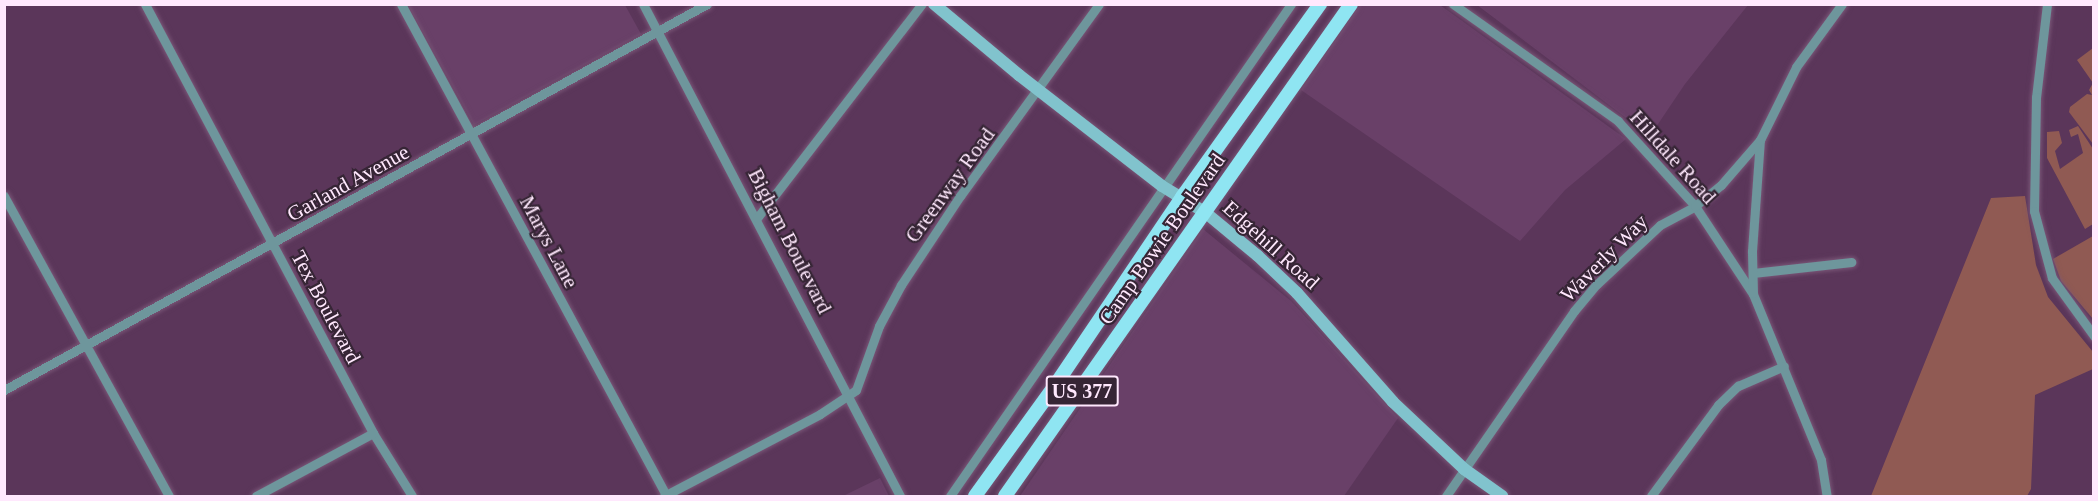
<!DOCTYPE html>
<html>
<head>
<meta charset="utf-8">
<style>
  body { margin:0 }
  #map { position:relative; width:2098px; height:501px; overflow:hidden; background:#5b365a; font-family:"Times New Roman",serif }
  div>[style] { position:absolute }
  .built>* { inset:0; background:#694068 }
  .green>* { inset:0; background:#905a53 }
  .roads { filter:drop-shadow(0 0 2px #795677) drop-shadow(0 0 2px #795677) }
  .street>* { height:9px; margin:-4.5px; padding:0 4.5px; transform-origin:4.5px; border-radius:4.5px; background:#6e969c }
  .secondary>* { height:12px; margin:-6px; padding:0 6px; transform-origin:6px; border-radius:6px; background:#81c3cd }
  .primary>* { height:14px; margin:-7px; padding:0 7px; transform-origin:7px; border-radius:7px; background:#8fe5f2 }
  span { translate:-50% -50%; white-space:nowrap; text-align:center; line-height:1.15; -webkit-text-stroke:4.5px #362535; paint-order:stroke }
  .shield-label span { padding:2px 4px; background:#362535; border:2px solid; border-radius:4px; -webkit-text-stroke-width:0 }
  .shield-label { font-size:20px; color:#ffe8fd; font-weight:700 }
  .street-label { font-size:21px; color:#ffe8fd }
  .frame { position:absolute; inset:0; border:6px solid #ffe8fd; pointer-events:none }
</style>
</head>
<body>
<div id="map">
  <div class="built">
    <i style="clip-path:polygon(408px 5px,625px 5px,641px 34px,474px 125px)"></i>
    <i style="clip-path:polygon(1360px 5px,1440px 5px,1626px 139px,1565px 190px,1520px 241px,1301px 90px)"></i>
    <i style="clip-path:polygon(1477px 5px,1748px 5px,1685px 84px,1650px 136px)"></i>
    <i style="clip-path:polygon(1203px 229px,1291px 301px,1398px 418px,1344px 496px,1020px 496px)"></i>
    <i style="clip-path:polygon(880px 478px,889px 496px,843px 496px)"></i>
  </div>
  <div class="green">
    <i style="clip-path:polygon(2093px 48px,2093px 144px,2069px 112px,2070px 107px,2087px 94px,2092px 95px,2089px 90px,2093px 83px,2077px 60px)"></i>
    <i style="clip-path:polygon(2078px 126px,2093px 149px,2093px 224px,2085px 229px,2047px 158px,2047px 132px,2059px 131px,2062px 143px,2055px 151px,2060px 169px,2083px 153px,2078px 134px,2071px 137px,2069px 130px)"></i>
    <i style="clip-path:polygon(2025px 196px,2036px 265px,2048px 297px,2093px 352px,2093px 369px,2035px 395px,2031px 489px,2027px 496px,1871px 496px,1991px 198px)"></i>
    <i style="clip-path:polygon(2093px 236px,2093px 319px,2061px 281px,2053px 259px)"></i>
  </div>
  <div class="roads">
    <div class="street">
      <i style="left:145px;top:4px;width:486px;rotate:62deg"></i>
      <i style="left:373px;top:433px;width:74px;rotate:58.2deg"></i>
      <i style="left:401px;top:4px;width:558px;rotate:61.64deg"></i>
      <i style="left:643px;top:4px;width:555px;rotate:62.42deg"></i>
      <i style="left:1453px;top:4px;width:202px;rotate:35.3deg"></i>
      <i style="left:1618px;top:121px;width:115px;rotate:47.8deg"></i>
      <i style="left:1695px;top:206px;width:105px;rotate:56.6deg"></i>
      <i style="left:1753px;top:294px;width:179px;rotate:67.7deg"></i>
      <i style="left:1821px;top:460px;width:36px;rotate:81deg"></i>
      <i style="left:2047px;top:4px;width:94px;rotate:96.7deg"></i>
      <i style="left:2036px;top:97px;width:114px;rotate:91deg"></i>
      <i style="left:2034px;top:211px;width:69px;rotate:75deg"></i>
      <i style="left:2052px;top:278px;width:72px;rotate:54.1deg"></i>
      <i style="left:4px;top:196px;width:342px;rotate:61.2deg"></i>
      <i style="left:757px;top:218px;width:270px;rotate:-52.4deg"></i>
      <i style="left:1753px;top:273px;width:99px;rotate:-6.4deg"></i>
      <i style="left:1753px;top:293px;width:42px;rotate:-91.4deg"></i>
      <i style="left:1752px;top:251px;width:111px;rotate:-85.9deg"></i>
      <i style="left:4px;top:390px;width:802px;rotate:-28.77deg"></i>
      <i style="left:256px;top:496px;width:133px;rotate:-28.3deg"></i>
      <i style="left:664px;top:496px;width:176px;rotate:-27.7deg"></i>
      <i style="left:820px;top:414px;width:43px;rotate:-33.7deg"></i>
      <i style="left:856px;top:390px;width:68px;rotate:-70.2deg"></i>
      <i style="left:879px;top:326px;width:47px;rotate:-61.8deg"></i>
      <i style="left:901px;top:285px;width:107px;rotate:-56.5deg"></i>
      <i style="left:960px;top:196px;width:237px;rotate:-54.1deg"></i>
      <i style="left:950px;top:496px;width:599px;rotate:-55.27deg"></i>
      <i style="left:1446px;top:496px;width:225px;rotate:-55.3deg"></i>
      <i style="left:1574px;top:311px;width:35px;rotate:-50deg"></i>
      <i style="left:1597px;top:284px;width:86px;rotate:-43.1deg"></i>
      <i style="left:1660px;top:225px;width:40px;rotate:-28deg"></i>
      <i style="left:1695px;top:206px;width:33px;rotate:-39deg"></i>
      <i style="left:1721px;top:185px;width:60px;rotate:-49.1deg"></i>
      <i style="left:1760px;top:140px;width:81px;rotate:-63.7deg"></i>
      <i style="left:1796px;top:67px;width:78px;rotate:-53.9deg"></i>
      <i style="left:1651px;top:496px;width:113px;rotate:-53.6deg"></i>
      <i style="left:1718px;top:405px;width:28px;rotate:-44deg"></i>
      <i style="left:1738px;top:386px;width:50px;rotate:-23.5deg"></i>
    </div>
    <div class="secondary">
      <i style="left:934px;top:4px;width:111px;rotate:39.9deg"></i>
      <i style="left:1019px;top:75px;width:181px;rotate:37.8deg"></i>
      <i style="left:1162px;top:186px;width:52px;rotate:31.5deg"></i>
      <i style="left:1206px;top:213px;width:67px;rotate:39.6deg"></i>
      <i style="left:1258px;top:256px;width:54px;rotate:43.5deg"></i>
      <i style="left:1297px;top:293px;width:145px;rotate:48.6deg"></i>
      <i style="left:1393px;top:402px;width:98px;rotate:43.3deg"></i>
      <i style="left:1464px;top:469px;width:47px;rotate:35.4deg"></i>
    </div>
    <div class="primary">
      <i style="left:975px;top:496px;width:135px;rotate:-54.1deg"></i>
      <i style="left:1054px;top:387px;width:229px;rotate:-56deg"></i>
      <i style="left:1182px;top:197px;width:237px;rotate:-54.4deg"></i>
      <i style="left:1005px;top:496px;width:601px;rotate:-54.88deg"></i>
    </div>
  </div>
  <div class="shield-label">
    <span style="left:1082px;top:391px">US 377</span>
  </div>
  <div class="street-label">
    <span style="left:1673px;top:157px;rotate:48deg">Hilldale Road</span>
    <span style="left:348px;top:183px;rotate:-29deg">Garland Avenue</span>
    <span style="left:950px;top:185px;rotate:-54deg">Greenway Road</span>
    <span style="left:1162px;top:239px;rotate:-55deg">Camp Bowie Boulevard</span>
    <span style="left:790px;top:241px;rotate:63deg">Bigham Boulevard</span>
    <span style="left:549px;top:242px;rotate:62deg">Marys Lane</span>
    <span style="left:1271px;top:245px;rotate:42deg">Edgehill Road</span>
    <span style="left:1604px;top:258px;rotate:-45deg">Waverly Way</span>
    <span style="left:326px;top:307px;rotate:62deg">Tex Boulevard</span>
  </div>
  <div class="frame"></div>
</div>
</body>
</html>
